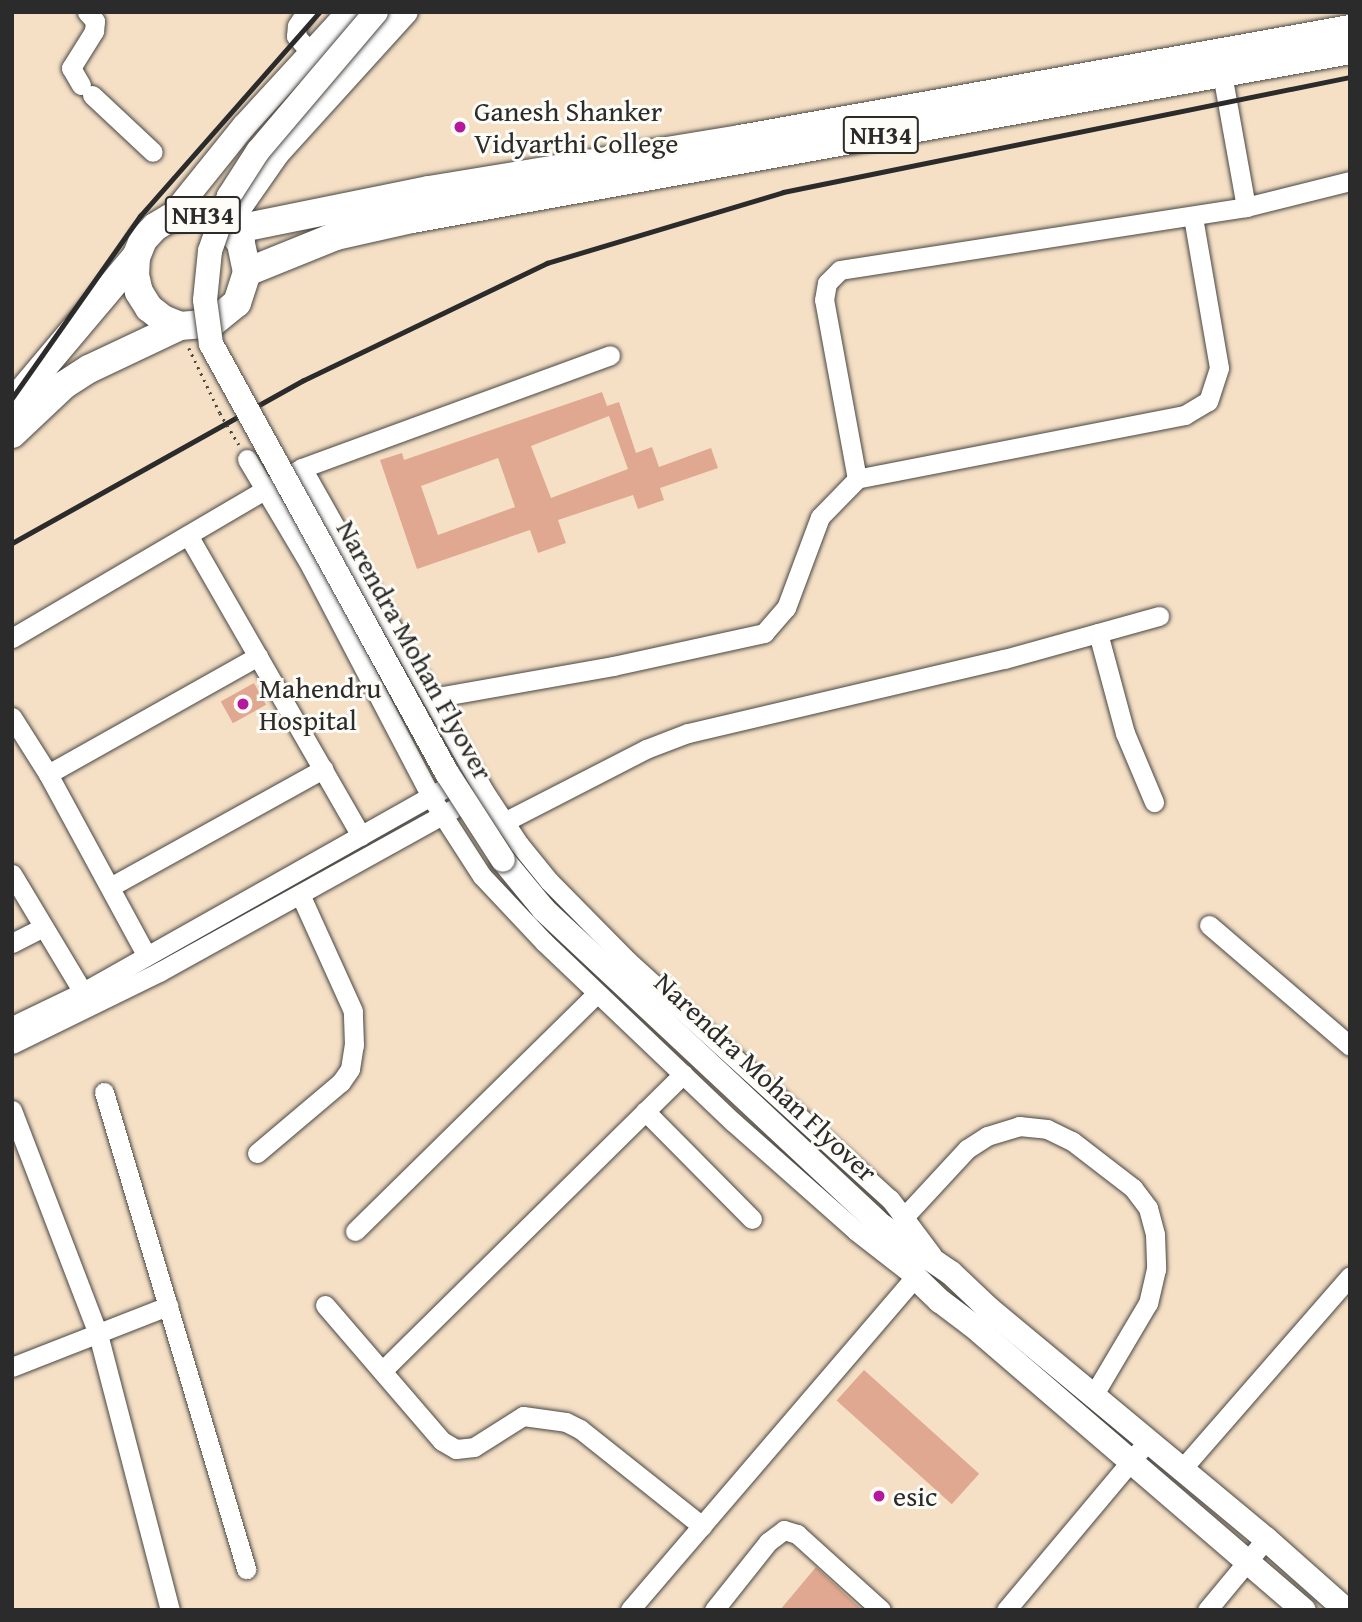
<!DOCTYPE html>
<html>
<head>
<meta charset="utf-8">
<style>
  body { margin:0 }
  #map { position:relative; width:1362px; height:1622px; overflow:hidden; background:#f5e0c6; font-family:"Gentium Book Plus",serif }
  div>[style] { position:absolute }
  .building>* { inset:0; background:#e0a891; transform-origin:0 0 }
  .path>* { height:2.5px; margin-top:-1.25px; transform-origin:0; background:repeating-linear-gradient(90deg,#494642 0 2px,transparent 0 7px) }
  .roads { filter:drop-shadow(0 0 2px #494642) drop-shadow(0 0 2px #494642) }
  .minor>* { height:19px; margin:-9.5px; padding:0 9.5px; transform-origin:9.5px; border-radius:9.5px; background:#fff }
  .major>* { height:24px; margin:-12px; padding:0 12px; transform-origin:12px; border-radius:12px; background:#fff }
  .highway>* { height:28px; margin:-14px; padding:0 14px; transform-origin:14px; border-radius:14px; background:#fff }
  .rail>* { height:5px; margin:-2.5px; padding:0 2.5px; transform-origin:2.5px; border-radius:2.5px; background:#2b2b2b }
  .path-bridge>* { height:2.5px; margin-top:-1.25px; transform-origin:0; background:repeating-linear-gradient(90deg,#494642 0 2px,transparent 0 7px) }
  .bridges { filter:drop-shadow(0 0 2px #494642) drop-shadow(0 0 2px #494642) }
  .major-bridge>* { height:24px; margin:-12px; padding:0 12px; transform-origin:12px; border-radius:12px; background:#fff }
  .dots>* { width:19px; height:19px; translate:-50% -50%; box-sizing:border-box; border:4px solid #fdfcf7; border-radius:50% }
  span { translate:-50% -50%; white-space:nowrap; text-align:center; line-height:1.15; -webkit-text-stroke:6px #fdfcf7; paint-order:stroke }
  .shield-label span { padding:2px 5px; background:#fdfcf7; border:2px solid; border-radius:5px; -webkit-text-stroke-width:0 }
  .shield-label { font-size:26px; color:#2b2b2b; font-weight:700 }
  .poi-label { font-size:28px; color:#2b2b2b }
  .left { translate:0 -50%; text-align:left }
  .street-label { font-size:28px; color:#2b2b2b }
  .frame { position:absolute; inset:0; border:14px solid #2b2b2b; pointer-events:none }
</style>
</head>
<body>
<div id="map">
  <div class="building">
    <i style="clip-path:polygon(evenodd,602px 392px,607px 406px,619px 402px,636px 453px,652px 447px,659px 467px,711px 448px,718px 468px,660px 488px,664px 500px,638px 509px,633px 495px,558px 520px,566px 543px,538px 553px,530px 530px,417px 569px,380px 460px,402px 453px,404px 460px,602px 392px,609px 416px,628px 469px,551px 498px,531px 446px,609px 416px,602px 392px,498px 458px,515px 507px,438px 535px,421px 486px,498px 458px)"></i>
    <i style="left:254px;top:683px;width:25px;height:38px;rotate:61deg"></i>
    <i style="left:864px;top:1370px;width:155px;height:41px;rotate:42deg"></i>
    <i style="clip-path:polygon(816px 1567px,862px 1610px,780px 1610px)"></i>
  </div>
  <div class="path">
    <i style="left:189px;top:348px;width:72px;rotate:64.5deg"></i>
  </div>
  <div class="roads">
    <div class="minor">
      <i style="left:306px;top:12px;width:17px;rotate:123deg"></i>
      <i style="left:297px;top:26px;width:10px;rotate:96deg"></i>
      <i style="left:296px;top:36px;width:24px;rotate:48deg"></i>
      <i style="left:81px;top:85px;width:20px;rotate:-120deg"></i>
      <i style="left:71px;top:68px;width:44px;rotate:-58.1deg"></i>
      <i style="left:94px;top:31px;width:10px;rotate:-84deg"></i>
      <i style="left:95px;top:21px;width:12px;rotate:-132deg"></i>
      <i style="left:92px;top:95px;width:83px;rotate:43.1deg"></i>
      <i style="left:1246px;top:207px;width:107px;rotate:-14deg"></i>
      <i style="left:1193px;top:217px;width:153px;rotate:80.2deg"></i>
      <i style="left:1219px;top:368px;width:35px;rotate:108deg"></i>
      <i style="left:1208px;top:401px;width:27px;rotate:149deg"></i>
      <i style="left:1185px;top:415px;width:334px;rotate:169deg"></i>
      <i style="left:857px;top:479px;width:182px;rotate:-100.4deg"></i>
      <i style="left:824px;top:300px;width:17px;rotate:-80deg"></i>
      <i style="left:827px;top:283px;width:18px;rotate:-45deg"></i>
      <i style="left:840px;top:270px;width:411px;rotate:-8.8deg"></i>
      <i style="left:1246px;top:207px;width:147px;rotate:-100.2deg"></i>
      <i style="left:247px;top:459px;width:126px;rotate:59.3deg"></i>
      <i style="left:311px;top:567px;width:259px;rotate:62.4deg"></i>
      <i style="left:431px;top:797px;width:94px;rotate:57.2deg"></i>
      <i style="left:482px;top:876px;width:91px;rotate:46.8deg"></i>
      <i style="left:544px;top:942px;width:261px;rotate:43.6deg"></i>
      <i style="left:733px;top:1122px;width:164px;rotate:41.5deg"></i>
      <i style="left:856px;top:1231px;width:75px;rotate:37.9deg"></i>
      <i style="left:915px;top:1277px;width:438px;rotate:130.6deg"></i>
      <i style="left:302px;top:468px;width:371px;rotate:60.6deg"></i>
      <i style="left:484px;top:791px;width:64px;rotate:56.6deg"></i>
      <i style="left:519px;top:844px;width:48px;rotate:51deg"></i>
      <i style="left:549px;top:881px;width:112px;rotate:45.4deg"></i>
      <i style="left:628px;top:961px;width:354px;rotate:42.3deg"></i>
      <i style="left:890px;top:1199px;width:70px;rotate:53.1deg"></i>
      <i style="left:188px;top:535px;width:347px;rotate:60.1deg"></i>
      <i style="left:1098px;top:633px;width:104px;rotate:74.9deg"></i>
      <i style="left:1125px;top:733px;width:75px;rotate:67.2deg"></i>
      <i style="left:12px;top:638px;width:336px;rotate:-30.4deg"></i>
      <i style="left:302px;top:468px;width:328px;rotate:-20.1deg"></i>
      <i style="left:432px;top:698px;width:184px;rotate:-10deg"></i>
      <i style="left:613px;top:666px;width:155px;rotate:-12.3deg"></i>
      <i style="left:764px;top:633px;width:33px;rotate:-49deg"></i>
      <i style="left:786px;top:608px;width:97px;rotate:-69.5deg"></i>
      <i style="left:820px;top:517px;width:53px;rotate:-45.8deg"></i>
      <i style="left:12px;top:717px;width:67px;rotate:57.7deg"></i>
      <i style="left:48px;top:774px;width:207px;rotate:61.5deg"></i>
      <i style="left:48px;top:774px;width:241px;rotate:-29.3deg"></i>
      <i style="left:504px;top:822px;width:160px;rotate:-27.2deg"></i>
      <i style="left:646px;top:749px;width:45px;rotate:-20.9deg"></i>
      <i style="left:688px;top:733px;width:325px;rotate:-13.2deg"></i>
      <i style="left:1004px;top:659px;width:161px;rotate:-15.5deg"></i>
      <i style="left:12px;top:874px;width:138px;rotate:59deg"></i>
      <i style="left:110px;top:887px;width:244px;rotate:-29deg"></i>
      <i style="left:1209px;top:925px;width:186px;rotate:40.6deg"></i>
      <i style="left:12px;top:943px;width:35px;rotate:-27deg"></i>
      <i style="left:12px;top:1026px;width:79px;rotate:-25.6deg"></i>
      <i style="left:83px;top:992px;width:412px;rotate:-29.4deg"></i>
      <i style="left:12px;top:1044px;width:164px;rotate:-26.1deg"></i>
      <i style="left:159px;top:972px;width:336px;rotate:-29deg"></i>
      <i style="left:104px;top:1092px;width:498px;rotate:73.4deg"></i>
      <i style="left:12px;top:1110px;width:240px;rotate:69deg"></i>
      <i style="left:98px;top:1334px;width:285px;rotate:75.4deg"></i>
      <i style="left:645px;top:1111px;width:152px;rotate:45.3deg"></i>
      <i style="left:257px;top:1153px;width:110px;rotate:-40.2deg"></i>
      <i style="left:341px;top:1082px;width:16px;rotate:-55deg"></i>
      <i style="left:350px;top:1069px;width:24px;rotate:-81deg"></i>
      <i style="left:354px;top:1045px;width:34px;rotate:-92deg"></i>
      <i style="left:353px;top:1011px;width:128px;rotate:-114.4deg"></i>
      <i style="left:904px;top:1217px;width:93px;rotate:-47.2deg"></i>
      <i style="left:967px;top:1149px;width:24px;rotate:-33deg"></i>
      <i style="left:987px;top:1136px;width:34px;rotate:-17deg"></i>
      <i style="left:1019px;top:1126px;width:28px;rotate:6deg"></i>
      <i style="left:1047px;top:1129px;width:28px;rotate:26deg"></i>
      <i style="left:1072px;top:1141px;width:77px;rotate:37.6deg"></i>
      <i style="left:1133px;top:1188px;width:25px;rotate:53deg"></i>
      <i style="left:1148px;top:1208px;width:27px;rotate:75deg"></i>
      <i style="left:1155px;top:1234px;width:35px;rotate:88deg"></i>
      <i style="left:1156px;top:1269px;width:35px;rotate:103deg"></i>
      <i style="left:1148px;top:1303px;width:108px;rotate:120.6deg"></i>
      <i style="left:355px;top:1231px;width:339px;rotate:-44.5deg"></i>
      <i style="left:325px;top:1305px;width:179px;rotate:49.3deg"></i>
      <i style="left:442px;top:1441px;width:16px;rotate:30deg"></i>
      <i style="left:456px;top:1449px;width:18px;rotate:-6deg"></i>
      <i style="left:474px;top:1447px;width:58px;rotate:-32.3deg"></i>
      <i style="left:523px;top:1416px;width:43px;rotate:7.9deg"></i>
      <i style="left:566px;top:1422px;width:16px;rotate:27deg"></i>
      <i style="left:580px;top:1429px;width:156px;rotate:38.5deg"></i>
      <i style="left:12px;top:1367px;width:168px;rotate:-21.4deg"></i>
      <i style="left:382px;top:1371px;width:423px;rotate:-44.6deg"></i>
      <i style="left:1181px;top:1470px;width:257px;rotate:-48.9deg"></i>
      <i style="left:714px;top:1610px;width:87px;rotate:-51.5deg"></i>
      <i style="left:768px;top:1542px;width:20px;rotate:-37deg"></i>
      <i style="left:784px;top:1530px;width:14px;rotate:17deg"></i>
      <i style="left:797px;top:1534px;width:113px;rotate:42.1deg"></i>
      <i style="left:1006px;top:1610px;width:221px;rotate:-50deg"></i>
      <i style="left:1207px;top:1610px;width:92px;rotate:-50.3deg"></i>
    </div>
    <div class="major">
      <i style="left:170px;top:218px;width:118px;rotate:-51.2deg"></i>
      <i style="left:244px;top:126px;width:155px;rotate:-47.4deg"></i>
      <i style="left:227px;top:226px;width:89px;rotate:-55.1deg"></i>
      <i style="left:278px;top:153px;width:190px;rotate:-47.8deg"></i>
      <i style="left:503px;top:860px;width:65px;rotate:50.6deg"></i>
      <i style="left:544px;top:910px;width:463px;rotate:43.1deg"></i>
      <i style="left:882px;top:1226px;width:83px;rotate:34.3deg"></i>
      <i style="left:951px;top:1273px;width:52px;rotate:43.5deg"></i>
      <i style="left:989px;top:1309px;width:360px;rotate:39.7deg"></i>
      <i style="left:1266px;top:1539px;width:107px;rotate:41.6deg"></i>
      <i style="left:889px;top:1236px;width:49px;rotate:57.6deg"></i>
      <i style="left:915px;top:1277px;width:35px;rotate:44deg"></i>
      <i style="left:940px;top:1301px;width:39px;rotate:37deg"></i>
      <i style="left:971px;top:1324px;width:439px;rotate:40.7deg"></i>
    </div>
    <div class="highway">
      <i style="left:232px;top:230px;width:201px;rotate:-11.5deg"></i>
      <i style="left:429px;top:190px;width:315px;rotate:-9.3deg"></i>
      <i style="left:740px;top:139px;width:620px;rotate:-10.22deg"></i>
      <i style="left:247px;top:272px;width:96px;rotate:-22deg"></i>
      <i style="left:336px;top:236px;width:78px;rotate:-12.6deg"></i>
      <i style="left:412px;top:219px;width:953px;rotate:-10.21deg"></i>
      <i style="left:12px;top:404px;width:192px;rotate:-49.9deg"></i>
      <i style="left:12px;top:434px;width:71px;rotate:-43.3deg"></i>
      <i style="left:64px;top:385px;width:30px;rotate:-33deg"></i>
      <i style="left:89px;top:369px;width:101px;rotate:-25.3deg"></i>
      <i style="left:180px;top:326px;width:32px;rotate:-5deg"></i>
      <i style="left:212px;top:323px;width:32px;rotate:-39deg"></i>
      <i style="left:237px;top:303px;width:33px;rotate:-72deg"></i>
      <i style="left:247px;top:272px;width:30px;rotate:-102deg"></i>
      <i style="left:241px;top:243px;width:22px;rotate:-129deg"></i>
      <i style="left:227px;top:226px;width:30px;rotate:-156deg"></i>
      <i style="left:200px;top:214px;width:30px;rotate:172deg"></i>
      <i style="left:170px;top:218px;width:17px;rotate:149deg"></i>
      <i style="left:155px;top:227px;width:18px;rotate:133deg"></i>
      <i style="left:143px;top:240px;width:18px;rotate:112deg"></i>
      <i style="left:136px;top:257px;width:18px;rotate:93deg"></i>
      <i style="left:135px;top:275px;width:17px;rotate:77deg"></i>
      <i style="left:139px;top:292px;width:19px;rotate:58deg"></i>
      <i style="left:149px;top:308px;width:18px;rotate:38deg"></i>
      <i style="left:163px;top:319px;width:18px;rotate:22deg"></i>
    </div>
  </div>
  <div class="rail">
    <i style="left:12px;top:398px;width:223px;rotate:-54.9deg"></i>
    <i style="left:140px;top:216px;width:271px;rotate:-48.7deg"></i>
    <i style="left:12px;top:543px;width:334px;rotate:-29.2deg"></i>
    <i style="left:304px;top:380px;width:270px;rotate:-25.7deg"></i>
    <i style="left:547px;top:263px;width:246px;rotate:-16.7deg"></i>
    <i style="left:783px;top:192px;width:579px;rotate:-11.47deg"></i>
  </div>
  <div class="path-bridge">
    <i style="left:220px;top:413px;width:37px;rotate:59deg"></i>
  </div>
  <div class="bridges">
    <div class="major-bridge">
      <i style="left:376px;top:12px;width:182px;rotate:130.3deg"></i>
      <i style="left:258px;top:151px;width:54px;rotate:122.8deg"></i>
      <i style="left:229px;top:196px;width:58px;rotate:109.1deg"></i>
      <i style="left:210px;top:251px;width:49px;rotate:95.8deg"></i>
      <i style="left:205px;top:300px;width:44px;rotate:82.2deg"></i>
      <i style="left:211px;top:344px;width:490px;rotate:61.2deg"></i>
      <i style="left:447px;top:773px;width:103px;rotate:57.2deg"></i>
    </div>
  </div>
  <div class="dots">
    <i style="left:460px;top:127px;background:#b5179e"></i>
    <i style="left:243px;top:704px;background:#b5179e"></i>
    <i style="left:879px;top:1496px;background:#b5179e"></i>
  </div>
  <div class="shield-label">
    <span style="left:881px;top:135px">NH34</span>
    <span style="left:203px;top:215px">NH34</span>
  </div>
  <div class="poi-label">
    <span class="left" style="left:474px;top:127px">Ganesh Shanker<br>Vidyarthi College</span>
    <span class="left" style="left:259px;top:704px">Mahendru<br>Hospital</span>
    <span class="left" style="left:893px;top:1496px">esic</span>
  </div>
  <div class="street-label">
    <span style="left:415px;top:650px;rotate:61deg">Narendra Mohan Flyover</span>
    <span style="left:766px;top:1077px;rotate:43deg">Narendra Mohan Flyover</span>
  </div>
  <div class="frame"></div>
</div>
</body>
</html>
